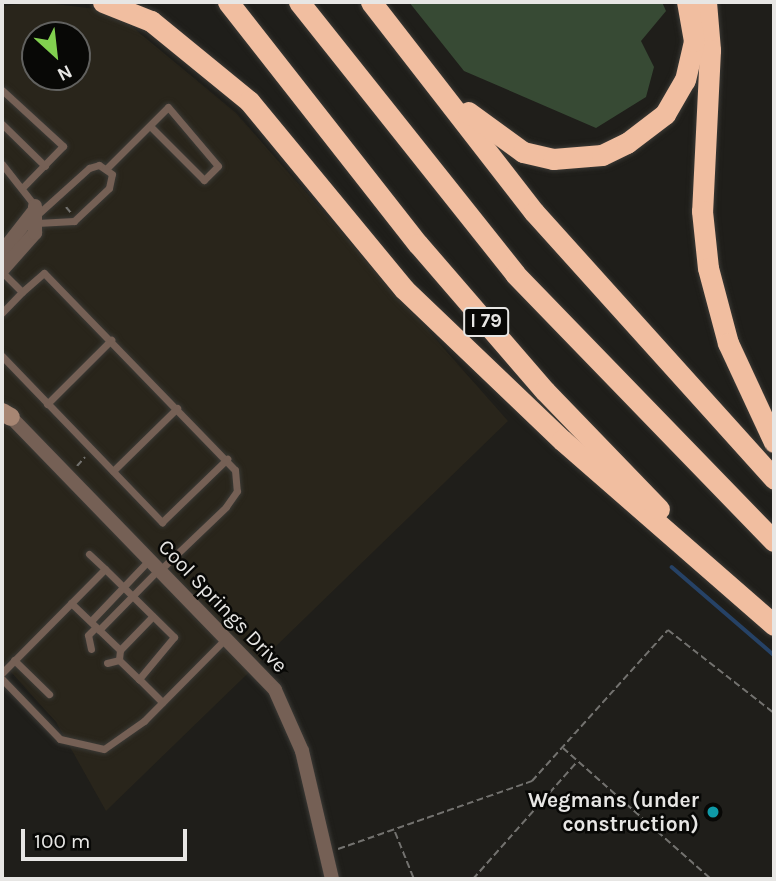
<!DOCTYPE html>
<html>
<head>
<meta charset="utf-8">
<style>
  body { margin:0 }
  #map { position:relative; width:776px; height:881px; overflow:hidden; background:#1f1e1a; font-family:Karla,sans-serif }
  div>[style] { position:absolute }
  .built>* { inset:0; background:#29251b }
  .green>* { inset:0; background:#374a34 }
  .stream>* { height:3.5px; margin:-1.75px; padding:0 1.75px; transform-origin:1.75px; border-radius:1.75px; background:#264266 }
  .path>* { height:2px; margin-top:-1px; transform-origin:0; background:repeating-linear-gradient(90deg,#73726f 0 7px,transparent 0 10.5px) }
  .roads { filter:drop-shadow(0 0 2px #3b3a36) drop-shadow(0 0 2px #3b3a36) }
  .lane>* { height:7px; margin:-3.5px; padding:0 3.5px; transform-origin:3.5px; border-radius:3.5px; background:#756055 }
  .street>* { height:14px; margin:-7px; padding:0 7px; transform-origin:7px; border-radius:7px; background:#756055 }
  .secondary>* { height:18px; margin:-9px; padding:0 9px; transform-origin:9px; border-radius:9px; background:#a78673 }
  .highway>* { height:21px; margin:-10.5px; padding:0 10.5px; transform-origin:10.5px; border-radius:10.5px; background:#f1bea0 }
  .dots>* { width:19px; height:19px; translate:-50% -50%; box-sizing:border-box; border:4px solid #080806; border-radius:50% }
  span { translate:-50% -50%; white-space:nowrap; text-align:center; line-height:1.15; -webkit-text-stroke:5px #080806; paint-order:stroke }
  .shield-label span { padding:2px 5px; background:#080806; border:2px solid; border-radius:5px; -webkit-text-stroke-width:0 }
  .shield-label { font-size:19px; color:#e7e6e4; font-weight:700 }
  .street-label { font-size:21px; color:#e7e6e4 }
  .poi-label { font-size:21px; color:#e7e6e4; font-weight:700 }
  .right { translate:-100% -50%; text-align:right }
  .frame { position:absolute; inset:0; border:4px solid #e7e6e4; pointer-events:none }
  .north { position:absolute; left:21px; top:21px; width:70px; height:70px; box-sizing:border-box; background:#080806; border:2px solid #61615f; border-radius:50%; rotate:153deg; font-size:19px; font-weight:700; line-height:28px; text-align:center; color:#e7e6e4 }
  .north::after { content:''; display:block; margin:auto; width:24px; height:32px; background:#82d04f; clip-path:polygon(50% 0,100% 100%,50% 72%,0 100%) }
  .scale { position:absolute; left:21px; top:829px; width:166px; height:32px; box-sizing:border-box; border:4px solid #e7e6e4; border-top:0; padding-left:9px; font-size:21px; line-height:24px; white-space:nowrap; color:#e7e6e4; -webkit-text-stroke:5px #080806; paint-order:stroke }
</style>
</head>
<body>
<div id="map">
  <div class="built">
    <i style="clip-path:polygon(evenodd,39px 2px,96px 9px,125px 21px,236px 113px,508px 421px,106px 811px,56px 722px,2px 662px,2px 6px,39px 2px,35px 35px,77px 35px,77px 77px,35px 77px,35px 35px)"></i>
  </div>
  <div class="green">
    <i style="clip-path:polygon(409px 2px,662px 2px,666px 11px,641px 41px,654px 67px,646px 97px,596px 128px,464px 71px)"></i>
  </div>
  <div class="stream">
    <i style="left:672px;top:567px;width:135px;rotate:40.8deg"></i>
  </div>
  <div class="path">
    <i style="left:66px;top:207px;width:8px;rotate:50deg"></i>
    <i style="left:77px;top:466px;width:12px;rotate:-48deg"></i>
    <i style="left:563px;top:748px;width:198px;rotate:41.5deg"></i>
    <i style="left:395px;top:832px;width:51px;rotate:68deg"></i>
    <i style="left:338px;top:849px;width:206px;rotate:-19.3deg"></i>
    <i style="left:532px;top:781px;width:203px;rotate:-48deg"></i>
    <i style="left:668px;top:630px;width:135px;rotate:38.1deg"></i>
    <i style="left:473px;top:879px;width:157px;rotate:-48.4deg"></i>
  </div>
  <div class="roads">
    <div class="lane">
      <i style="left:2px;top:90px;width:83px;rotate:42.6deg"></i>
      <i style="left:63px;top:146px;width:56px;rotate:134.3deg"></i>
      <i style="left:2px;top:124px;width:60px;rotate:44.3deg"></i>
      <i style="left:2px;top:164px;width:53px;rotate:51.8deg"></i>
      <i style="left:107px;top:168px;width:86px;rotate:-45deg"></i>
      <i style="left:168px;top:107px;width:77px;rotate:49.7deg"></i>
      <i style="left:218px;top:166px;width:20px;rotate:135deg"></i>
      <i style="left:204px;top:180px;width:76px;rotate:-135deg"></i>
      <i style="left:37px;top:223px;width:37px;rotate:-3deg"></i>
      <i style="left:74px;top:221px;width:48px;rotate:-43.3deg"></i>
      <i style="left:109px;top:188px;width:14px;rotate:-78deg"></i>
      <i style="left:112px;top:174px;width:16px;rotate:-145deg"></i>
      <i style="left:99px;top:165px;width:10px;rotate:163deg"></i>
      <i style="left:89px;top:168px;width:70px;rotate:137.9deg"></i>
      <i style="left:2px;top:272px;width:28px;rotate:45deg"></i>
      <i style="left:22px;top:292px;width:29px;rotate:134deg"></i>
      <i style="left:22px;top:292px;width:29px;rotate:-41deg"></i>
      <i style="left:44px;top:273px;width:274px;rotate:45.9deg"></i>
      <i style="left:235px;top:470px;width:21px;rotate:85deg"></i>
      <i style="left:237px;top:491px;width:19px;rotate:125deg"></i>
      <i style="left:226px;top:507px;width:91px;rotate:136.3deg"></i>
      <i style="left:2px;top:356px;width:231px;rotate:46.1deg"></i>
      <i style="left:162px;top:522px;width:91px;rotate:-44.1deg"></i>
      <i style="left:47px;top:404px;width:91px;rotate:-45deg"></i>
      <i style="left:113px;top:471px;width:90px;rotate:-44.5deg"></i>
      <i style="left:89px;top:554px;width:22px;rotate:43deg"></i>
      <i style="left:71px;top:603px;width:68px;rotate:43.8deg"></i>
      <i style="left:120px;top:650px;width:10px;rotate:96deg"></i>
      <i style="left:119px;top:660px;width:28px;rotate:44deg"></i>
      <i style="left:91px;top:621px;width:84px;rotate:-46.4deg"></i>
      <i style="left:99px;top:630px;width:86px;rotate:-45.5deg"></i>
      <i style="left:91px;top:649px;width:14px;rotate:-102deg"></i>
      <i style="left:88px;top:635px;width:11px;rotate:-45deg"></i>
      <i style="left:120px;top:650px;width:47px;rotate:-45.9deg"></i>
      <i style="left:14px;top:660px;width:49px;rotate:44.2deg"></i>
      <i style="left:107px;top:663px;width:12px;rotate:-14deg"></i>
      <i style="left:2px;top:673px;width:146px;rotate:-45.3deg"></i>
      <i style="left:105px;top:569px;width:97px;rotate:44.6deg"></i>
      <i style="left:174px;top:637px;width:55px;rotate:129.8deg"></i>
      <i style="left:139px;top:679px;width:33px;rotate:45deg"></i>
      <i style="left:2px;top:679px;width:83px;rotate:46deg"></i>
      <i style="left:60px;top:739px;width:45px;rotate:12.8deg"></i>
      <i style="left:104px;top:749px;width:49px;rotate:-35deg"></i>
      <i style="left:144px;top:721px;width:118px;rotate:-45.3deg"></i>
    </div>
    <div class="street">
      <i style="left:2px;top:252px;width:52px;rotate:-52deg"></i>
      <i style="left:2px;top:270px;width:50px;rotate:-48.3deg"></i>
      <i style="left:35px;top:233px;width:27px;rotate:-90deg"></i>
      <i style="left:5px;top:411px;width:388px;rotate:45.9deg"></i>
      <i style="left:275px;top:690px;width:67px;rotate:66.1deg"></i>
      <i style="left:302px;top:751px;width:131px;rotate:76.8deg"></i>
    </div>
    <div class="secondary">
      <i style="left:2px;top:412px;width:10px;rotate:29deg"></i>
    </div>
    <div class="highway">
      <i style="left:103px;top:2px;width:52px;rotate:21.6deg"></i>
      <i style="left:151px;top:21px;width:127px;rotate:39.2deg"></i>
      <i style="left:249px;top:101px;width:244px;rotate:50.5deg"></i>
      <i style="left:404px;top:289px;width:219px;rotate:43.7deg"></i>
      <i style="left:562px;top:440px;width:281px;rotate:41.1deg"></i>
      <i style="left:228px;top:2px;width:308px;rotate:51.9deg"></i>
      <i style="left:418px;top:244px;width:194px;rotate:49.2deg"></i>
      <i style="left:545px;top:391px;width:164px;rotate:46deg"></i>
      <i style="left:299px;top:2px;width:347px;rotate:51.5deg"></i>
      <i style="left:515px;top:274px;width:372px;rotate:45.9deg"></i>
      <i style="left:371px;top:2px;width:266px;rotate:52.2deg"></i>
      <i style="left:534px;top:212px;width:359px;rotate:48deg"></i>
      <i style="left:706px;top:2px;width:48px;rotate:85.2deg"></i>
      <i style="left:710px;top:50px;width:161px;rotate:92.8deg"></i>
      <i style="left:702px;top:211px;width:57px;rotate:84deg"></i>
      <i style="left:708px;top:268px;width:78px;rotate:75.1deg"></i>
      <i style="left:728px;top:343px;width:109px;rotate:65.1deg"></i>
      <i style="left:468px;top:112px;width:68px;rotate:36deg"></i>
      <i style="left:523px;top:152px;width:31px;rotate:13deg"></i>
      <i style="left:553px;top:159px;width:49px;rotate:-4.7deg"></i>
      <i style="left:602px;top:155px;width:28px;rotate:-26deg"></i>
      <i style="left:627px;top:143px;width:48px;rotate:-37.3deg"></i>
      <i style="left:665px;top:114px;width:39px;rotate:-60deg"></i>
      <i style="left:685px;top:80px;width:40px;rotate:-77deg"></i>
      <i style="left:694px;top:41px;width:40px;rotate:-100deg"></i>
    </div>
  </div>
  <div class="dots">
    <i style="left:713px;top:812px;background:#0f9aa8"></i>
  </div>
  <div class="shield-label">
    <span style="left:486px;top:322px">I 79</span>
  </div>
  <div class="street-label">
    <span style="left:223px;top:606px;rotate:46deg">Cool Springs Drive</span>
  </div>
  <div class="poi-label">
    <span class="right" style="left:699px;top:812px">Wegmans (under<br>construction)</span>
  </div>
  <div class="frame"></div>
  <div class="north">N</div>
  <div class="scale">100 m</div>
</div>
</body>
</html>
